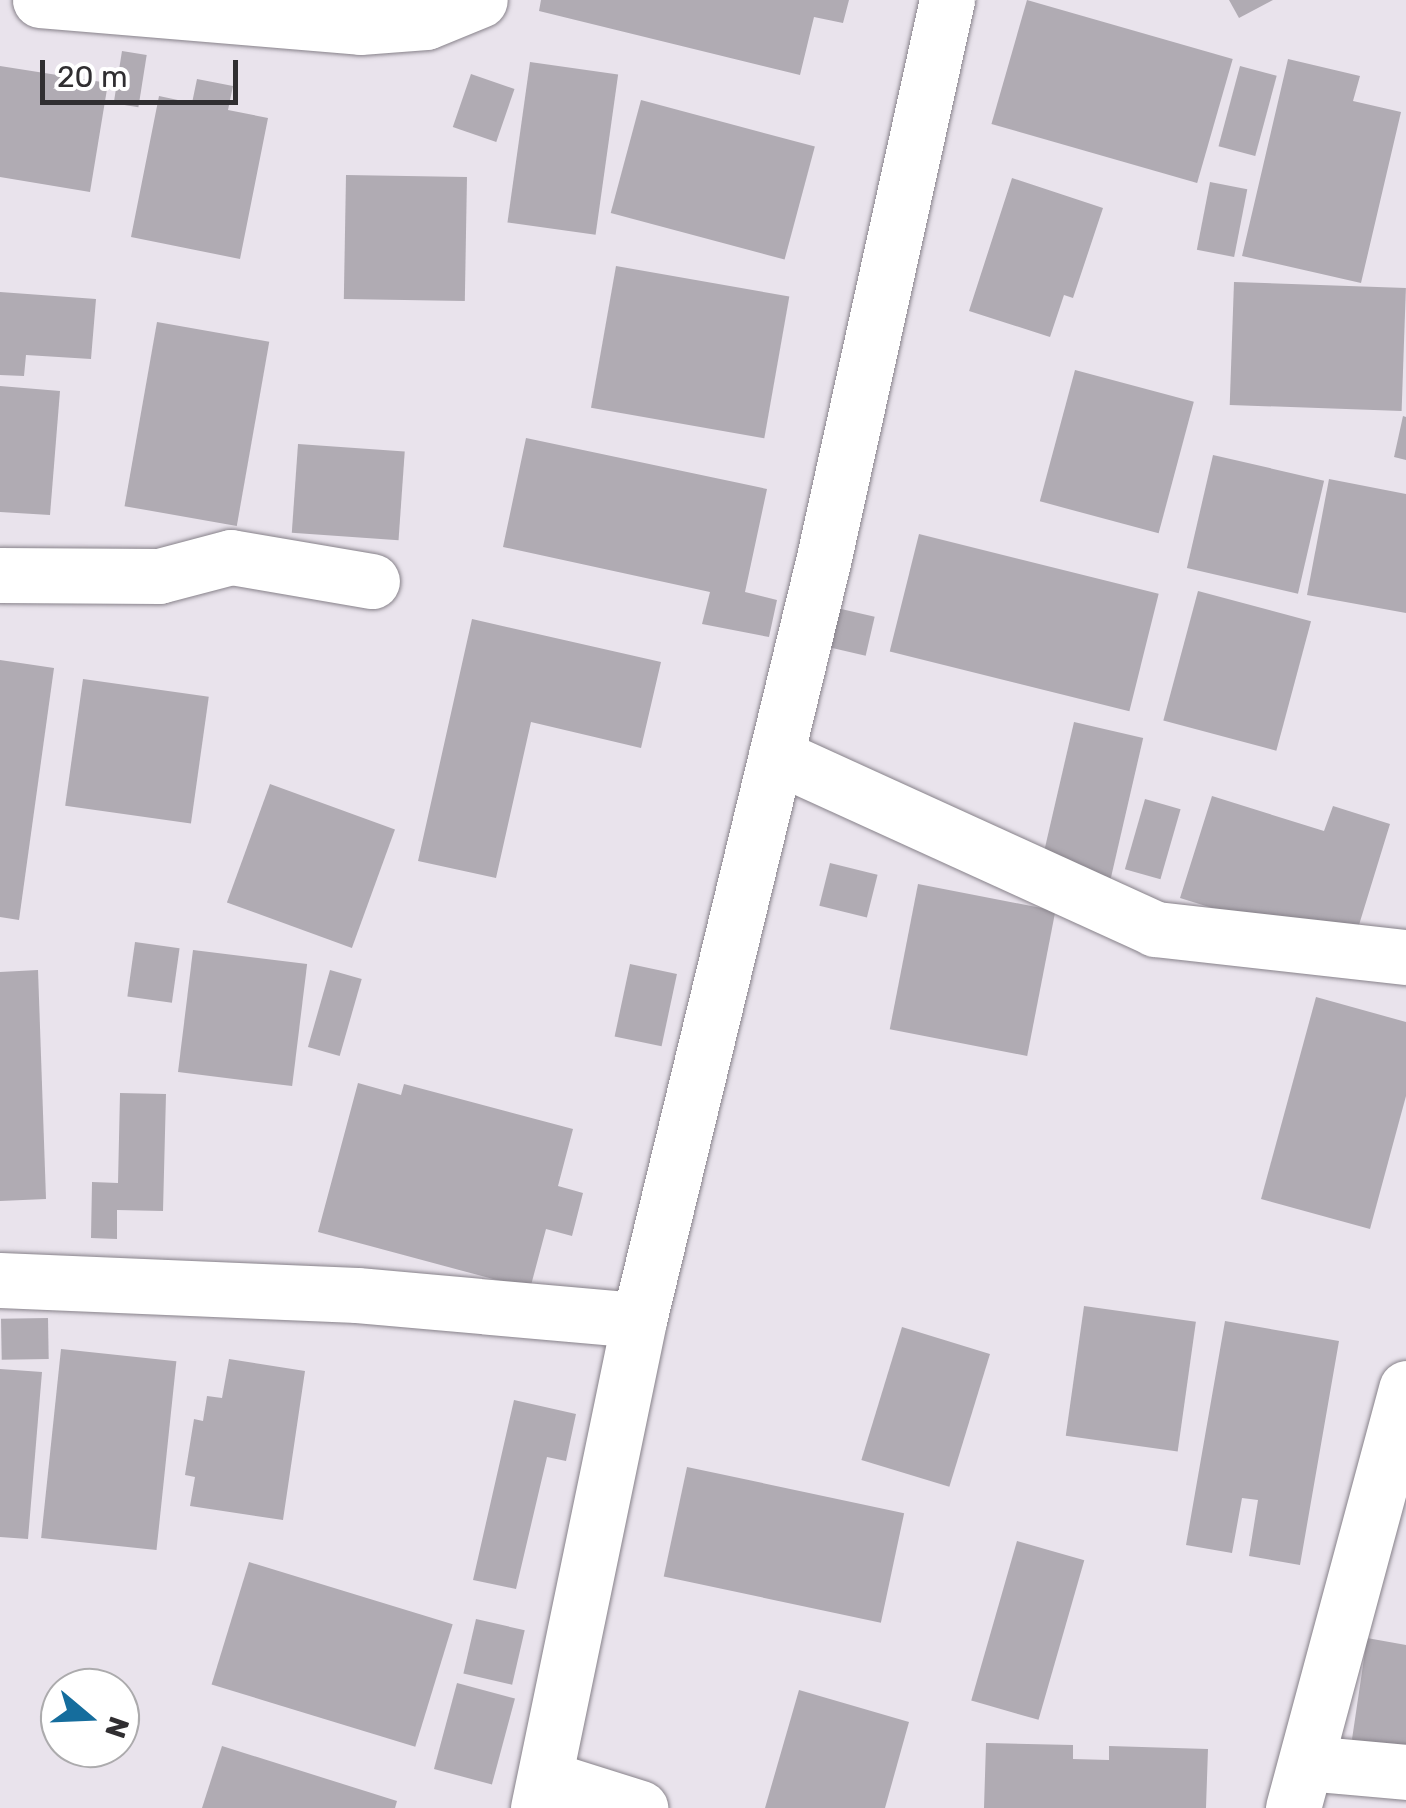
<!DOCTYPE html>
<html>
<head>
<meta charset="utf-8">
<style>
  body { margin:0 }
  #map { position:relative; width:1406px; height:1808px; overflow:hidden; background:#e9e3ec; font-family:Rubik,sans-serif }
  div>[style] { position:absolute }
  .building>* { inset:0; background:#b0abb3; transform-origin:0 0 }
  .roads { filter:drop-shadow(0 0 2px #87828a) drop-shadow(0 0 2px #87828a) }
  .minor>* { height:55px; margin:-27.5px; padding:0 27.5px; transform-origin:27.5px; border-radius:27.5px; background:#fff }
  span { translate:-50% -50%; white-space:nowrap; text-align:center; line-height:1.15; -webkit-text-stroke:10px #fff; paint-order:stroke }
  .north { position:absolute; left:40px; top:1668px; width:100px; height:100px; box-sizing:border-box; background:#fff; border:2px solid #acabad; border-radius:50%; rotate:109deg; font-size:28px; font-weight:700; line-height:40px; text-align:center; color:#302e31 }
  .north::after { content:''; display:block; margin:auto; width:35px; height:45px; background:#156d9d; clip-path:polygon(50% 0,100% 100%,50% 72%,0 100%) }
  .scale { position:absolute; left:40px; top:60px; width:198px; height:45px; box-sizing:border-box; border:5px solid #302e31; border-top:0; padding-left:12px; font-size:30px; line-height:35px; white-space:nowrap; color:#302e31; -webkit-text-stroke:8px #fff; paint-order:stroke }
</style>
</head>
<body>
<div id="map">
  <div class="building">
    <i style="clip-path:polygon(541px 0,849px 0,843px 23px,814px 17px,800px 75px,539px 11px)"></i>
    <i style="left:1027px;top:0;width:214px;height:129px;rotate:16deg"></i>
    <i style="clip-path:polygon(1229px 0,1273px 0,1239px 18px)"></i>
    <i style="left:122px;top:51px;width:25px;height:53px;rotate:9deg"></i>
    <i style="clip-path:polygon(1288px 59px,1360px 76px,1353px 101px,1401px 112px,1361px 283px,1242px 256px)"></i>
    <i style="left:530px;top:62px;width:89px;height:162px;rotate:8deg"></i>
    <i style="clip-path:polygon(0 66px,108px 83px,90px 192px,0 177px)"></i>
    <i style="left:1240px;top:66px;width:38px;height:83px;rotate:15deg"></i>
    <i style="left:471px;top:74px;width:46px;height:56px;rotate:19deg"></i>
    <i style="clip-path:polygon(197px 79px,233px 86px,228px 110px,268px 118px,240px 259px,131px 237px,159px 96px,192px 103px)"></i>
    <i style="left:641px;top:100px;width:180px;height:117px;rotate:15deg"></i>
    <i style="left:346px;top:175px;width:121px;height:124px;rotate:1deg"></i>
    <i style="clip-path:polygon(1012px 178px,1103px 208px,1073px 298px,1064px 295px,1050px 337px,969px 311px)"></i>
    <i style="left:1210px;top:182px;width:38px;height:69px;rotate:11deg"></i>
    <i style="left:616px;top:266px;width:176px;height:144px;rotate:10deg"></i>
    <i style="left:1234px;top:282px;width:172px;height:123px;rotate:2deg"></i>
    <i style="clip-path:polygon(0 292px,96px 299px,91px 359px,26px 355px,24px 376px,0 375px)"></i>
    <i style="left:157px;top:322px;width:114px;height:187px;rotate:10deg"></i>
    <i style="left:1075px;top:370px;width:123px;height:136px;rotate:15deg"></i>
    <i style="clip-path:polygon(0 386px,60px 391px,50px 515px,0 512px)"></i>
    <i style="clip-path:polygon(1403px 416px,1406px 417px,1406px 460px,1394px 457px)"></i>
    <i style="clip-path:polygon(526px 438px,767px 489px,745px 592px,777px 600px,769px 637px,702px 624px,710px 592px,503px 547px)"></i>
    <i style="left:298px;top:444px;width:107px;height:89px;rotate:4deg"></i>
    <i style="left:1213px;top:455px;width:114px;height:116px;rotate:13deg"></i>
    <i style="clip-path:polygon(1329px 479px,1406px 494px,1406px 613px,1307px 595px)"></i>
    <i style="left:919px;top:534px;width:247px;height:121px;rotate:14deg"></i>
    <i style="left:1198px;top:591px;width:117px;height:134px;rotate:15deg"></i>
    <i style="left:824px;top:605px;width:52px;height:40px;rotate:13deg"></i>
    <i style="clip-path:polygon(472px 619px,661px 662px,641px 748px,531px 722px,496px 878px,418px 861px)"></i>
    <i style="clip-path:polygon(0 660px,54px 668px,19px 920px,0 917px)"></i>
    <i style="left:83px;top:679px;width:127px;height:128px;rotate:8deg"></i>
    <i style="left:1074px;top:722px;width:71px;height:147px;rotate:13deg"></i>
    <i style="left:270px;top:784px;width:133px;height:126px;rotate:20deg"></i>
    <i style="clip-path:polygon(1212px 796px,1324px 831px,1333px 806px,1390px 824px,1351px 951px,1180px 898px)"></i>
    <i style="left:1145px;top:799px;width:37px;height:73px;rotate:16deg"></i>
    <i style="left:830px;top:863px;width:49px;height:44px;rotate:14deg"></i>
    <i style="left:918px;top:884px;width:140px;height:148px;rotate:11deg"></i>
    <i style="left:135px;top:942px;width:45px;height:55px;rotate:8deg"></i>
    <i style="left:193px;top:950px;width:115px;height:123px;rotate:7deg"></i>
    <i style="left:630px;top:964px;width:48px;height:74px;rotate:12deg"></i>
    <i style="clip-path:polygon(38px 970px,46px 1199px,0 1201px,0 972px)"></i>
    <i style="left:330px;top:970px;width:33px;height:80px;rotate:16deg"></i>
    <i style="clip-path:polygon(1316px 997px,1406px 1022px,1406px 1096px,1370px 1229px,1261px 1199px)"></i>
    <i style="clip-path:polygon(358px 1083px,401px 1095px,404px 1084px,573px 1129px,558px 1186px,583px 1193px,572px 1236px,546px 1229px,530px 1289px,318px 1232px)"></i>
    <i style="clip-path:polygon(120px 1093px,166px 1094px,163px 1211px,117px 1210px,117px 1239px,91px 1238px,92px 1182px,118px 1183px)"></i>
    <i style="left:1084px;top:1306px;width:113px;height:131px;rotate:8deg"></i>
    <i style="left:48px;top:1318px;width:41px;height:47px;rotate:89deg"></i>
    <i style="clip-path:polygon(1225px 1321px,1339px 1341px,1300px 1565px,1249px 1556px,1258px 1500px,1242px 1498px,1232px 1553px,1186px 1545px)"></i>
    <i style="left:902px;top:1327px;width:92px;height:139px;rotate:17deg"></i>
    <i style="left:61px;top:1349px;width:116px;height:190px;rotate:6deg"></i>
    <i style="clip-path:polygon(229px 1359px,305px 1371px,283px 1520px,190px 1506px,195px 1477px,185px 1475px,194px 1419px,203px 1421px,207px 1396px,222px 1398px)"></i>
    <i style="clip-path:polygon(0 1369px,42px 1372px,28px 1539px,0 1537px)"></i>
    <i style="clip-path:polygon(514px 1400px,576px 1414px,566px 1461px,547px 1457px,516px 1589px,473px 1580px)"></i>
    <i style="left:687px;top:1467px;width:222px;height:112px;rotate:12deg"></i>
    <i style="left:1017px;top:1541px;width:70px;height:166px;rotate:16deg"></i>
    <i style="left:249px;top:1562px;width:213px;height:128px;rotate:17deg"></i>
    <i style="left:476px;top:1619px;width:50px;height:56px;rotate:13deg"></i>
    <i style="clip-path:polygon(1367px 1638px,1406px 1645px,1406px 1754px,1351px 1746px)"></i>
    <i style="left:457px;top:1683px;width:60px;height:89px;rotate:15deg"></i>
    <i style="clip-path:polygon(799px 1690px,909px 1722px,885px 1808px,765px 1808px)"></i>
    <i style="clip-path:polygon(986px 1743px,1073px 1745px,1073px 1759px,1109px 1760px,1109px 1746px,1208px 1749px,1206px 1808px,984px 1808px)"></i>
    <i style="clip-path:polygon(222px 1746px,397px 1801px,395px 1808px,202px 1808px)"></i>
  </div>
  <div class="roads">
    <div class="minor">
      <i style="left:40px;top:0;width:321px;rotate:4.8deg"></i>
      <i style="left:360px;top:27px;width:66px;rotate:-4.3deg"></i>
      <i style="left:426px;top:22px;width:58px;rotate:-22.2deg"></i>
      <i style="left:0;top:575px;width:159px;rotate:0.4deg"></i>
      <i style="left:159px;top:576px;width:74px;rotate:-14.8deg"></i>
      <i style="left:231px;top:557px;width:143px;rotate:9.7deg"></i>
      <i style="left:776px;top:756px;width:417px;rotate:24.5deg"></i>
      <i style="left:1155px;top:929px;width:253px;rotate:6.4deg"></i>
      <i style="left:0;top:1280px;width:357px;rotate:2.4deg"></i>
      <i style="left:357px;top:1295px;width:283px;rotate:5.1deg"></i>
      <i style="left:1307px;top:1763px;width:99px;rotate:5.2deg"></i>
      <i style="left:545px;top:1778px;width:100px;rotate:17.5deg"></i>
      <i style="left:538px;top:1808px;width:498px;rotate:-78.3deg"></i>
      <i style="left:639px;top:1320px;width:780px;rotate:-76.36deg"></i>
      <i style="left:823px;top:562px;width:576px;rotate:-77.56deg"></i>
      <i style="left:1293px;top:1808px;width:435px;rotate:-74.9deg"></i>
    </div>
  </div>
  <div class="north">N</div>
  <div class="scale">20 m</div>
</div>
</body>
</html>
